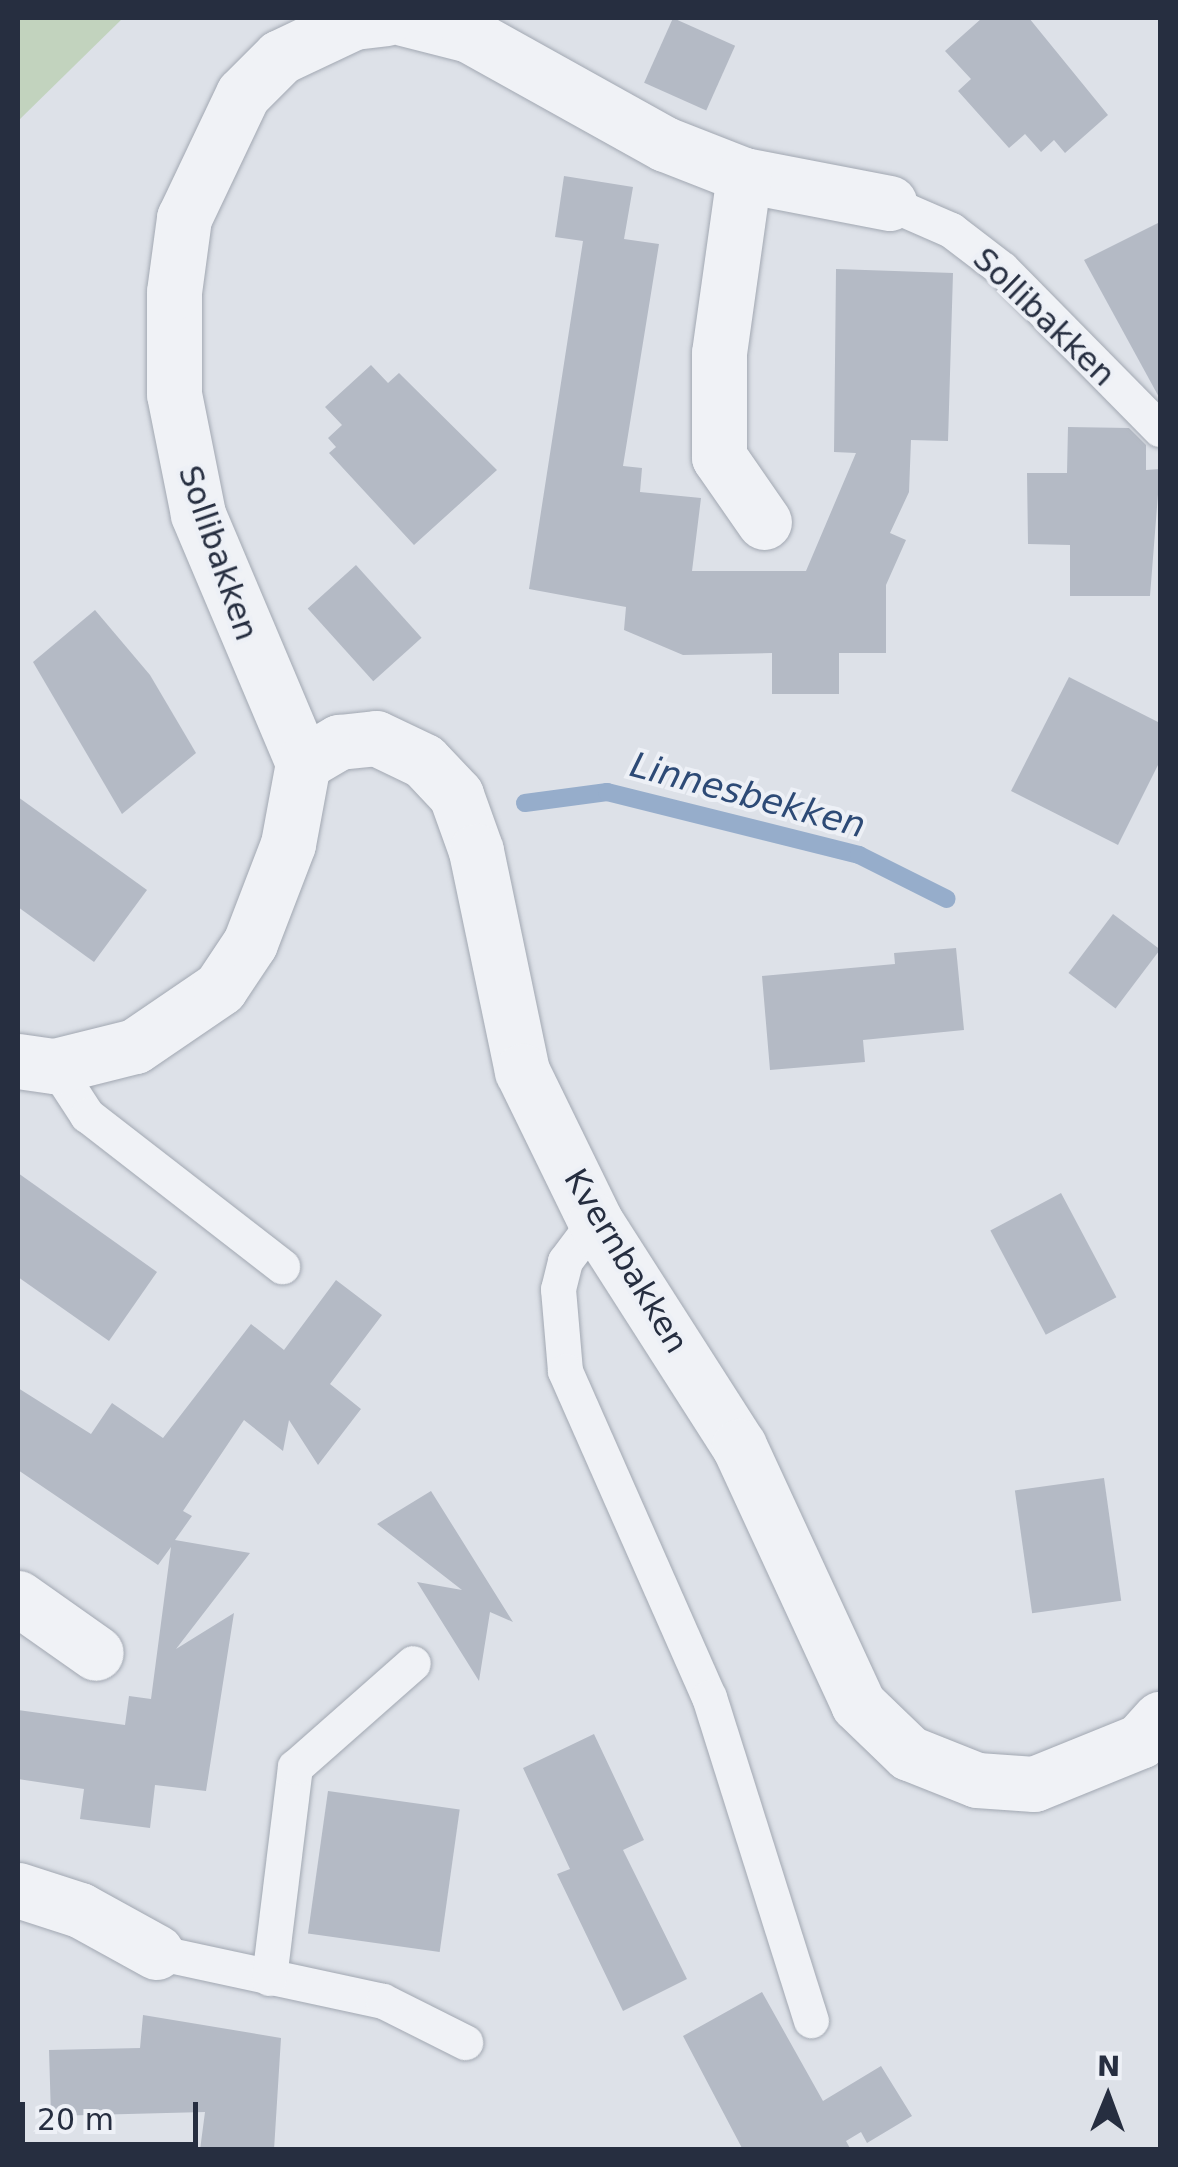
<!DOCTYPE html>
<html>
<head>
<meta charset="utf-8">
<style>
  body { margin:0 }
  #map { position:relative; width:1178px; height:2167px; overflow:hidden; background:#dde1e8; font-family:"DejaVu Sans",sans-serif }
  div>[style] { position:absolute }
  .green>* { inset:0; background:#c2d3be }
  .stream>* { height:18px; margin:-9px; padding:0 9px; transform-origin:9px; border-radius:9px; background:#96adcb }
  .building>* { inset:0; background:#b4bac5; transform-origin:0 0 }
  .roads { filter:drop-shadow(0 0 2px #a2a8b2) drop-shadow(0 0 2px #a2a8b2) }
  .lane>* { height:35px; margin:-17.5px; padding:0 17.5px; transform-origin:17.5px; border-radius:17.5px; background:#f0f2f6 }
  .street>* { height:55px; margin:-27.5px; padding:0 27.5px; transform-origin:27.5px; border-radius:27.5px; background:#f0f2f6 }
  span { translate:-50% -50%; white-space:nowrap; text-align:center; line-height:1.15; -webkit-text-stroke:8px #edf0f6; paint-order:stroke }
  .street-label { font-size:32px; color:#262e40 }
  .water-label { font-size:35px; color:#2d4a76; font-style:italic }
  .frame { position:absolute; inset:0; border:20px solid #262e40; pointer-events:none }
  .north { position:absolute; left:1058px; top:2047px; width:100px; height:100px; -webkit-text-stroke:8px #edf0f6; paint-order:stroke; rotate:1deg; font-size:28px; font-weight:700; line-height:40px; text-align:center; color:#262e40 }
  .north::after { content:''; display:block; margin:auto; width:35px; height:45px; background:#262e40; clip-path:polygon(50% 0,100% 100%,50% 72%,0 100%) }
  .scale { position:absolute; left:20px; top:2102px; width:178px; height:45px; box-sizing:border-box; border:5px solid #262e40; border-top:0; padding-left:12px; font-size:30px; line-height:35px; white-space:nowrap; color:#262e40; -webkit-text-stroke:8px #edf0f6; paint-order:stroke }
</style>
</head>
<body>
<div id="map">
  <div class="green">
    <i style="clip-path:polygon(18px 18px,123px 18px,18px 121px)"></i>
  </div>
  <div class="stream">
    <i style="left:525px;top:803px;width:83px;rotate:-7.6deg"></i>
    <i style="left:607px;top:792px;width:260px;rotate:14deg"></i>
    <i style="left:859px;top:855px;width:98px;rotate:26.6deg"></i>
  </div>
  <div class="building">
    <i style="left:673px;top:18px;width:68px;height:71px;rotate:24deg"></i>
    <i style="clip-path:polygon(982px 18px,1029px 18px,1108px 115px,1065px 153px,1054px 140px,1041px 152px,1025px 134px,1009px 148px,958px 91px,971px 79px,945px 51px)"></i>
    <i style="clip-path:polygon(564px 176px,633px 187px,624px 239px,659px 244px,623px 466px,642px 468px,640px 492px,701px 498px,692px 571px,806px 571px,856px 453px,834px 452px,836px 269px,953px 273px,948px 441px,911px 440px,909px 492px,890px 533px,906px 540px,886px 585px,886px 653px,839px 653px,839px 694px,772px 694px,772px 653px,683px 655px,624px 630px,626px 607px,529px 589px,583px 241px,555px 237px)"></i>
    <i style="clip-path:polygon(1160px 222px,1160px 399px,1084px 260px)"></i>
    <i style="clip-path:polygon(371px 365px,388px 383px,399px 373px,497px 470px,414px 545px,329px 453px,336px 447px,328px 438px,342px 425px,325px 407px)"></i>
    <i style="clip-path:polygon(1068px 427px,1129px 428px,1146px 445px,1146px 470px,1160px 469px,1150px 596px,1070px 596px,1070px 545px,1028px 544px,1027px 473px,1067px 473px)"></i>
    <i style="left:356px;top:565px;width:98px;height:65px;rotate:48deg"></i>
    <i style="clip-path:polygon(95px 610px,150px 675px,196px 753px,122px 814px,33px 662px)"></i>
    <i style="clip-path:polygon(1069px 677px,1160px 723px,1160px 761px,1118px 845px,1011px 791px)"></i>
    <i style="clip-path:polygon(18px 797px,147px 890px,94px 962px,18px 907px)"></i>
    <i style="left:1113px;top:914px;width:59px;height:74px;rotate:37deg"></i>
    <i style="clip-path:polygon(956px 948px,964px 1030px,863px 1040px,865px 1062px,770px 1070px,762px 976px,895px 964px,894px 953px)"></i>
    <i style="clip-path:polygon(18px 1173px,157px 1272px,109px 1341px,18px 1277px)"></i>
    <i style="left:1061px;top:1193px;width:118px;height:80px;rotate:62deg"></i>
    <i style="clip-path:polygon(336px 1280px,382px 1315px,330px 1384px,361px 1409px,318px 1465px,289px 1420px,283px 1451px,244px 1420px,183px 1511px,192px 1516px,175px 1540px,250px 1553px,176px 1649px,234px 1613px,206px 1791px,155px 1785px,150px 1828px,80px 1819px,84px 1789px,18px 1779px,18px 1710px,125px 1725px,129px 1696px,151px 1699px,171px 1547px,158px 1565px,18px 1470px,18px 1388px,91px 1434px,112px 1403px,163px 1438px,251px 1324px,284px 1350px)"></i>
    <i style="left:1104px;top:1478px;width:124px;height:90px;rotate:82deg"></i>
    <i style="clip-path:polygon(431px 1491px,513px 1622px,490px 1612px,479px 1681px,417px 1582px,462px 1590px,377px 1524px)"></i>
    <i style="clip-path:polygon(594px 1734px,644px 1840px,623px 1850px,687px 1979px,623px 2011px,557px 1874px,570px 1869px,523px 1768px)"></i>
    <i style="left:328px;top:1791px;width:133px;height:144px;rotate:8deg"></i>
    <i style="clip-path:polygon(762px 1992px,823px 2101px,881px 2066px,912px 2116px,867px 2143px,861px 2132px,846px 2141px,851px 2150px,743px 2150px,683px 2036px)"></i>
    <i style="clip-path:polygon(143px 2015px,281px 2038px,274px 2150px,200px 2150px,205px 2112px,51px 2116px,49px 2050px,140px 2048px)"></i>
  </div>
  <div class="roads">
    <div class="lane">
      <i style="left:889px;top:203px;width:68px;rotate:23.5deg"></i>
      <i style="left:951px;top:230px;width:64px;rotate:37.4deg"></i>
      <i style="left:1002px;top:269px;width:225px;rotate:45.4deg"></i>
      <i style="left:55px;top:1066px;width:59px;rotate:56.9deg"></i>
      <i style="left:87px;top:1115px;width:247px;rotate:37.8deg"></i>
      <i style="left:595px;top:1221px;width:50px;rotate:126.9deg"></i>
      <i style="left:565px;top:1261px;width:29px;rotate:104deg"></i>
      <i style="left:558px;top:1289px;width:82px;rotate:85.1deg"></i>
      <i style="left:565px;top:1371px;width:356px;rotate:66.2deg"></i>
      <i style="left:709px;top:1697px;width:339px;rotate:72.5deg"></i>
      <i style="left:156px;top:1952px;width:232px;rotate:12.2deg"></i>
      <i style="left:383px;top:2001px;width:92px;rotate:26.6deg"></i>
      <i style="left:269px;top:1978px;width:213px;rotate:-83deg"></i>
      <i style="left:295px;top:1767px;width:157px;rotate:-41.4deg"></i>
    </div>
    <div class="street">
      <i style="left:403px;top:18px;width:68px;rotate:14.4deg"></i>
      <i style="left:469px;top:35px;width:224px;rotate:29.1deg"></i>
      <i style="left:665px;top:144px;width:85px;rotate:21.4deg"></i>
      <i style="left:744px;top:175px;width:148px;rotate:10.9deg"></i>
      <i style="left:744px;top:175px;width:180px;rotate:98deg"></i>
      <i style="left:719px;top:353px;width:104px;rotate:90deg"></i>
      <i style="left:719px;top:457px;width:79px;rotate:55.3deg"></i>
      <i style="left:303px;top:763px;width:270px;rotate:-112.9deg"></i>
      <i style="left:198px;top:514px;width:122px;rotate:-101.3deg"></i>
      <i style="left:174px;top:394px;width:102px;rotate:-90deg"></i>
      <i style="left:174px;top:292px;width:75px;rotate:-82.3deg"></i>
      <i style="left:184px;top:218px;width:137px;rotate:-64.6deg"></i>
      <i style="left:243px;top:94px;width:52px;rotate:-45deg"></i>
      <i style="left:280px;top:57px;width:82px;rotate:-25.3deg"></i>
      <i style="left:354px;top:22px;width:32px;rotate:-7deg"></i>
      <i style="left:18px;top:1061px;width:37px;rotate:8deg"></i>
      <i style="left:55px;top:1066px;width:82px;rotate:-14deg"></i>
      <i style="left:135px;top:1046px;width:103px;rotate:-34.3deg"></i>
      <i style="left:220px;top:988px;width:54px;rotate:-56.3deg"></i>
      <i style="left:250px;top:943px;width:106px;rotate:-69deg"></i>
      <i style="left:288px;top:844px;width:82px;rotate:-79.5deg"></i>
      <i style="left:303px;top:763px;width:42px;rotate:-30.3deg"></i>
      <i style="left:339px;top:742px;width:37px;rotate:-6deg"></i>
      <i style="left:376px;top:738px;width:53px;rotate:25.6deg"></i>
      <i style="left:424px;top:761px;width:47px;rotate:46.7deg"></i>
      <i style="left:456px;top:795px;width:59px;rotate:70.3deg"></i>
      <i style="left:476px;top:851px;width:225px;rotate:78.2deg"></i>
      <i style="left:522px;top:1071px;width:167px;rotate:64deg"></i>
      <i style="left:595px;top:1221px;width:267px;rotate:57.4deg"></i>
      <i style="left:739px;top:1446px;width:284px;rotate:65.2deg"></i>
      <i style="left:858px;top:1704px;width:71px;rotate:43.9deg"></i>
      <i style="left:909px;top:1753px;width:73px;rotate:21.7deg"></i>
      <i style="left:977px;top:1780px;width:57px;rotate:4deg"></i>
      <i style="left:1034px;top:1784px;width:114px;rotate:-22.1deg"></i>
      <i style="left:1140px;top:1741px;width:30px;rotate:-48deg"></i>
      <i style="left:18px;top:1598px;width:95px;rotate:35.2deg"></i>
      <i style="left:18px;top:1890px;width:65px;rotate:17.9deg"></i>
      <i style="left:80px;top:1910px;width:87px;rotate:28.9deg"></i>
    </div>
  </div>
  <div class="street-label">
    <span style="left:1044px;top:317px;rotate:44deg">Sollibakken</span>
    <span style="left:218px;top:553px;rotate:71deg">Sollibakken</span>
    <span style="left:626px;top:1261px;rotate:59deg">Kvernbakken</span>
  </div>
  <div class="water-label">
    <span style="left:748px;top:795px;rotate:15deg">Linnesbekken</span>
  </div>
  <div class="frame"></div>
  <div class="north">N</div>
  <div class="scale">20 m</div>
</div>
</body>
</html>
